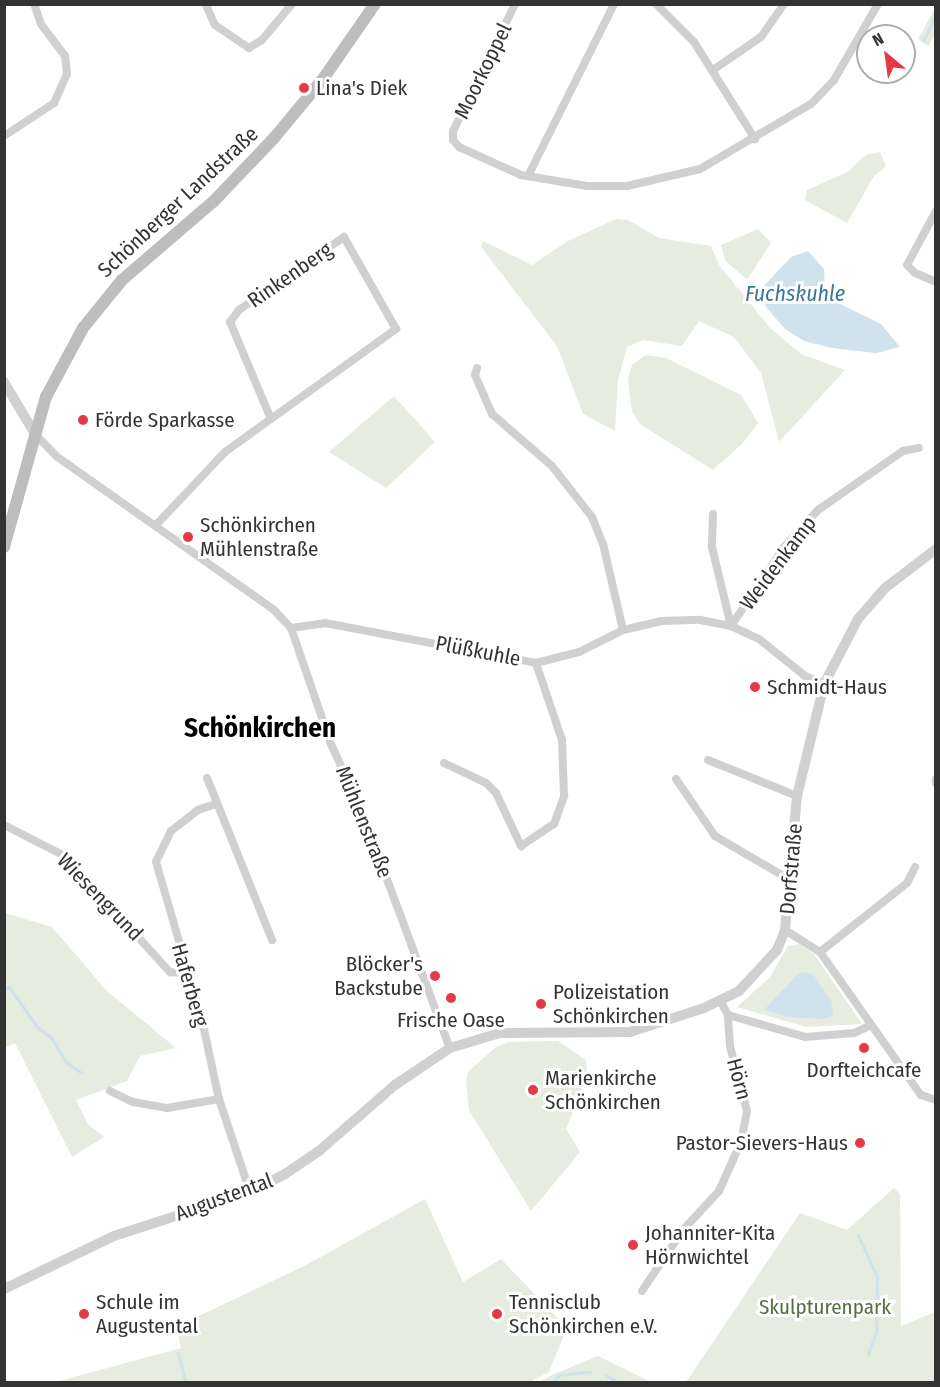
<!DOCTYPE html>
<html>
<head>
<meta charset="utf-8">
<style>
  body { margin:0 }
  #map { position:relative; width:940px; height:1387px; overflow:hidden; background:#fff; font-family:"Fira Sans Condensed",sans-serif }
  div>[style] { position:absolute }
  .green>* { inset:0; background:#e6ecdf }
  .water>* { inset:0; background:#cfe2ee }
  .stream>* { height:3px; margin:-1.5px; padding:0 1.5px; transform-origin:1.5px; border-radius:1.5px; background:#cfe2ee }
  .minor>* { height:8px; margin:-4px; padding:0 4px; transform-origin:4px; border-radius:4px; background:#d0d0d0 }
  .tertiary>* { height:10px; margin:-5px; padding:0 5px; transform-origin:5px; border-radius:5px; background:#d0d0d0 }
  .secondary>* { height:12px; margin:-6px; padding:0 6px; transform-origin:6px; border-radius:6px; background:#bdbdbd }
  .dots>* { width:16px; height:16px; translate:-50% -50%; box-sizing:border-box; border:3px solid #fff; border-radius:50% }
  span { translate:-50% -50%; white-space:nowrap; text-align:center; line-height:1.15; -webkit-text-stroke:6px #fff; paint-order:stroke }
  .street-label { font-size:21px; color:#333 }
  .poi-label { font-size:21px; color:#333 }
  .left { translate:0 -50%; text-align:left }
  .right { translate:-100% -50%; text-align:right }
  .park-label { font-size:21px; color:#56703f }
  .water-label { font-size:22px; color:#3f7597; font-style:italic }
  .district-label { font-size:27px; color:#000; font-weight:700 }
  .frame { position:absolute; inset:0; border:6px solid #333; pointer-events:none }
  .north { position:absolute; left:856px; top:24px; width:60px; height:60px; box-sizing:border-box; background:#fff; border:2px solid #adadad; border-radius:50%; rotate:331deg; font-size:16px; font-weight:700; line-height:24px; text-align:center; color:#333 }
  .north::after { content:''; display:block; margin:auto; width:21px; height:27px; background:#e63946; clip-path:polygon(50% 0,100% 100%,50% 72%,0 100%) }
</style>
</head>
<body>
<div id="map">
  <div class="green">
    <i style="clip-path:polygon(935px 8px,935px 35px,928px 46px,918px 39px)"></i>
    <i style="clip-path:polygon(880px 152px,886px 166px,874px 176px,847px 223px,805px 200px,807px 190px,847px 172px,866px 155px)"></i>
    <i style="clip-path:polygon(616px 219px,628px 220px,659px 238px,711px 246px,719px 265px,770px 328px,801px 354px,845px 370px,779px 442px,761px 373px,734px 337px,699px 321px,682px 346px,643px 340px,627px 347px,618px 380px,615px 431px,583px 414px,557px 346px,481px 247px,483px 241px,532px 265px,568px 241px)"></i>
    <i style="clip-path:polygon(758px 229px,771px 243px,747px 280px,725px 260px,721px 245px)"></i>
    <i style="clip-path:polygon(646px 355px,666px 358px,741px 395px,758px 423px,743px 443px,713px 470px,640px 424px,632px 412px,628px 379px,632px 365px)"></i>
    <i style="clip-path:polygon(394px 396px,435px 442px,386px 488px,329px 452px)"></i>
    <i style="clip-path:polygon(5px 913px,52px 927px,106px 990px,176px 1048px,140px 1056px,127px 1081px,76px 1100px,88px 1124px,104px 1137px,72px 1157px,15px 1043px,5px 1048px)"></i>
    <i style="clip-path:polygon(799px 944px,814px 954px,862px 1024px,806px 1027px,737px 1007px,770px 977px,788px 946px)"></i>
    <i style="clip-path:polygon(558px 1041px,586px 1060px,587px 1076px,566px 1129px,580px 1152px,531px 1211px,469px 1110px,466px 1081px,468px 1072px,496px 1047px,508px 1042px)"></i>
    <i style="clip-path:polygon(894px 1188px,900px 1194px,901px 1326px,935px 1312px,935px 1382px,686px 1382px,800px 1213px,847px 1230px)"></i>
    <i style="clip-path:polygon(425px 1199px,463px 1282px,501px 1259px,567px 1328px,549px 1372px,530px 1382px,56px 1382px,181px 1348px,176px 1327px,306px 1265px)"></i>
    <i style="clip-path:polygon(598px 1356px,651px 1382px,539px 1382px,554px 1374px)"></i>
  </div>
  <div class="water">
    <i style="clip-path:polygon(808px 251px,824px 269px,825px 288px,832px 300px,881px 324px,900px 347px,876px 353px,832px 348px,804px 341px,785px 329px,767px 308px,759px 291px,791px 257px)"></i>
    <i style="clip-path:polygon(806px 972px,814px 976px,831px 1000px,833px 1015px,824px 1019px,789px 1017px,764px 1010px,798px 974px)"></i>
  </div>
  <div class="stream">
    <i style="left:923px;top:41px;width:30px;rotate:-64deg"></i>
    <i style="left:4px;top:990px;width:6px;rotate:-31deg"></i>
    <i style="left:9px;top:987px;width:50px;rotate:54.7deg"></i>
    <i style="left:38px;top:1028px;width:16px;rotate:35deg"></i>
    <i style="left:51px;top:1037px;width:29px;rotate:59deg"></i>
    <i style="left:66px;top:1062px;width:19px;rotate:35deg"></i>
    <i style="left:858px;top:1235px;width:46px;rotate:65.7deg"></i>
    <i style="left:877px;top:1277px;width:55px;rotate:91deg"></i>
    <i style="left:876px;top:1332px;width:23px;rotate:110deg"></i>
    <i style="left:178px;top:1353px;width:30px;rotate:76deg"></i>
    <i style="left:606px;top:1375px;width:13px;rotate:32deg"></i>
    <i style="left:553px;top:1382px;width:9px;rotate:-49deg"></i>
    <i style="left:559px;top:1375px;width:31px;rotate:-6deg"></i>
  </div>
  <div class="minor">
    <i style="left:515px;top:4px;width:141px;rotate:116deg"></i>
    <i style="left:453px;top:131px;width:9px;rotate:90deg"></i>
    <i style="left:453px;top:140px;width:9px;rotate:49deg"></i>
    <i style="left:459px;top:147px;width:68px;rotate:24.3deg"></i>
    <i style="left:521px;top:175px;width:67px;rotate:9.5deg"></i>
    <i style="left:587px;top:186px;width:40px"></i>
    <i style="left:627px;top:186px;width:75px;rotate:-13.1deg"></i>
    <i style="left:700px;top:169px;width:129px;rotate:-30.4deg"></i>
    <i style="left:811px;top:104px;width:33px;rotate:-46deg"></i>
    <i style="left:834px;top:80px;width:88px;rotate:-59.9deg"></i>
    <i style="left:656px;top:4px;width:54px;rotate:45deg"></i>
    <i style="left:694px;top:42px;width:115px;rotate:57.8deg"></i>
    <i style="left:206px;top:5px;width:22px;rotate:66deg"></i>
    <i style="left:215px;top:25px;width:41px;rotate:34.1deg"></i>
    <i style="left:249px;top:48px;width:15px;rotate:-32deg"></i>
    <i style="left:262px;top:40px;width:47px;rotate:-50.2deg"></i>
    <i style="left:713px;top:70px;width:58px;rotate:-34.5deg"></i>
    <i style="left:761px;top:37px;width:40px;rotate:-55.1deg"></i>
    <i style="left:4px;top:136px;width:60px;rotate:-33.4deg"></i>
    <i style="left:54px;top:103px;width:32px;rotate:-66deg"></i>
    <i style="left:67px;top:74px;width:18px;rotate:-96deg"></i>
    <i style="left:65px;top:56px;width:40px;rotate:-127deg"></i>
    <i style="left:41px;top:24px;width:21px;rotate:-109deg"></i>
    <i style="left:528px;top:176px;width:192px;rotate:-63.4deg"></i>
    <i style="left:936px;top:211px;width:61px;rotate:118.2deg"></i>
    <i style="left:907px;top:265px;width:11px;rotate:45deg"></i>
    <i style="left:915px;top:273px;width:23px;rotate:23deg"></i>
    <i style="left:477px;top:368px;width:7px;rotate:106deg"></i>
    <i style="left:475px;top:375px;width:43px;rotate:66.4deg"></i>
    <i style="left:492px;top:414px;width:79px;rotate:40.9deg"></i>
    <i style="left:552px;top:466px;width:65px;rotate:51.9deg"></i>
    <i style="left:592px;top:517px;width:29px;rotate:68deg"></i>
    <i style="left:603px;top:544px;width:88px;rotate:76.9deg"></i>
    <i style="left:35px;top:434px;width:30px;rotate:46deg"></i>
    <i style="left:56px;top:456px;width:267px;rotate:35.2deg"></i>
    <i style="left:274px;top:610px;width:25px;rotate:47deg"></i>
    <i style="left:291px;top:628px;width:123px;rotate:71deg"></i>
    <i style="left:331px;top:744px;width:75px;rotate:65.5deg"></i>
    <i style="left:362px;top:812px;width:252px;rotate:69.6deg"></i>
    <i style="left:713px;top:514px;width:33px;rotate:92deg"></i>
    <i style="left:712px;top:547px;width:81px;rotate:76.5deg"></i>
    <i style="left:156px;top:525px;width:100px;rotate:-46.6deg"></i>
    <i style="left:225px;top:452px;width:211px;rotate:-35.7deg"></i>
    <i style="left:396px;top:329px;width:106px;rotate:-119.5deg"></i>
    <i style="left:344px;top:237px;width:128px;rotate:145.2deg"></i>
    <i style="left:239px;top:310px;width:15px;rotate:127deg"></i>
    <i style="left:230px;top:322px;width:105px;rotate:67.1deg"></i>
    <i style="left:731px;top:626px;width:95px;rotate:-56.1deg"></i>
    <i style="left:784px;top:547px;width:50px;rotate:-47.4deg"></i>
    <i style="left:818px;top:510px;width:103px;rotate:-34.8deg"></i>
    <i style="left:903px;top:451px;width:16px;rotate:-11deg"></i>
    <i style="left:291px;top:628px;width:34px;rotate:-8deg"></i>
    <i style="left:325px;top:623px;width:215px;rotate:10.7deg"></i>
    <i style="left:536px;top:663px;width:44px;rotate:-14.3deg"></i>
    <i style="left:579px;top:652px;width:49px;rotate:-26.6deg"></i>
    <i style="left:623px;top:630px;width:40px;rotate:-13deg"></i>
    <i style="left:662px;top:621px;width:38px;rotate:-2deg"></i>
    <i style="left:700px;top:620px;width:32px;rotate:11deg"></i>
    <i style="left:731px;top:626px;width:31px;rotate:25deg"></i>
    <i style="left:759px;top:639px;width:59px;rotate:38.8deg"></i>
    <i style="left:805px;top:676px;width:21px;rotate:23deg"></i>
    <i style="left:708px;top:760px;width:96px;rotate:22deg"></i>
    <i style="left:444px;top:763px;width:47px;rotate:25.5deg"></i>
    <i style="left:486px;top:783px;width:14px;rotate:45deg"></i>
    <i style="left:496px;top:793px;width:59px;rotate:64.7deg"></i>
    <i style="left:521px;top:846px;width:40px;rotate:-34deg"></i>
    <i style="left:554px;top:824px;width:30px;rotate:-70deg"></i>
    <i style="left:564px;top:796px;width:56px;rotate:-92deg"></i>
    <i style="left:562px;top:740px;width:81px;rotate:-108.7deg"></i>
    <i style="left:207px;top:778px;width:175px;rotate:68.1deg"></i>
    <i style="left:676px;top:779px;width:69px;rotate:55.6deg"></i>
    <i style="left:715px;top:836px;width:89px;rotate:30.3deg"></i>
    <i style="left:936px;top:779px;width:4px;rotate:90deg"></i>
    <i style="left:216px;top:804px;width:19px;rotate:162deg"></i>
    <i style="left:198px;top:810px;width:34px;rotate:142deg"></i>
    <i style="left:171px;top:831px;width:34px;rotate:116deg"></i>
    <i style="left:156px;top:862px;width:165px;rotate:73.8deg"></i>
    <i style="left:202px;top:1020px;width:81px;rotate:77.9deg"></i>
    <i style="left:219px;top:1099px;width:98px;rotate:71.6deg"></i>
    <i style="left:4px;top:825px;width:66px;rotate:27deg"></i>
    <i style="left:63px;top:855px;width:159px;rotate:47.6deg"></i>
    <i style="left:170px;top:972px;width:18px;rotate:6deg"></i>
    <i style="left:785px;top:930px;width:41px;rotate:32.2deg"></i>
    <i style="left:820px;top:952px;width:175px;rotate:54.8deg"></i>
    <i style="left:921px;top:1095px;width:16px;rotate:18deg"></i>
    <i style="left:820px;top:952px;width:111px;rotate:-38.4deg"></i>
    <i style="left:907px;top:883px;width:18px;rotate:-63deg"></i>
    <i style="left:721px;top:1002px;width:15px;rotate:62deg"></i>
    <i style="left:728px;top:1015px;width:80px;rotate:15.9deg"></i>
    <i style="left:805px;top:1037px;width:49px;rotate:-4.7deg"></i>
    <i style="left:854px;top:1033px;width:14px;rotate:-25deg"></i>
    <i style="left:110px;top:1091px;width:25px;rotate:26deg"></i>
    <i style="left:133px;top:1102px;width:35px;rotate:10deg"></i>
    <i style="left:167px;top:1108px;width:53px;rotate:-9.8deg"></i>
    <i style="left:642px;top:1291px;width:73px;rotate:-56.1deg"></i>
    <i style="left:683px;top:1230px;width:53px;rotate:-47.3deg"></i>
    <i style="left:719px;top:1191px;width:54px;rotate:-65.8deg"></i>
    <i style="left:741px;top:1142px;width:32px;rotate:-79deg"></i>
    <i style="left:747px;top:1111px;width:67px;rotate:-104.7deg"></i>
    <i style="left:730px;top:1046px;width:31px;rotate:-94deg"></i>
  </div>
  <div class="tertiary">
    <i style="left:4px;top:382px;width:61px;rotate:59.2deg"></i>
    <i style="left:4px;top:1289px;width:122px;rotate:-25.7deg"></i>
    <i style="left:114px;top:1236px;width:143px;rotate:-17.9deg"></i>
    <i style="left:250px;top:1192px;width:39px;rotate:-27deg"></i>
    <i style="left:285px;top:1174px;width:41px;rotate:-34.1deg"></i>
    <i style="left:319px;top:1151px;width:101px;rotate:-41deg"></i>
    <i style="left:395px;top:1085px;width:66px;rotate:-33.9deg"></i>
    <i style="left:450px;top:1048px;width:52px;rotate:-16.7deg"></i>
    <i style="left:500px;top:1033px;width:130px;rotate:-0.4deg"></i>
    <i style="left:630px;top:1032px;width:78px;rotate:-18deg"></i>
    <i style="left:704px;top:1008px;width:39px;rotate:-26deg"></i>
    <i style="left:739px;top:991px;width:56px;rotate:-47.2deg"></i>
    <i style="left:777px;top:950px;width:22px;rotate:-68deg"></i>
    <i style="left:785px;top:930px;width:135px;rotate:-84.9deg"></i>
    <i style="left:797px;top:796px;width:115px;rotate:-76.4deg"></i>
    <i style="left:824px;top:684px;width:73px;rotate:-62.4deg"></i>
    <i style="left:858px;top:619px;width:41px;rotate:-48.9deg"></i>
    <i style="left:885px;top:588px;width:64px;rotate:-37.4deg"></i>
  </div>
  <div class="secondary">
    <i style="left:4px;top:547px;width:156px;rotate:-74.4deg"></i>
    <i style="left:46px;top:397px;width:78px;rotate:-61.8deg"></i>
    <i style="left:83px;top:328px;width:62px;rotate:-50.9deg"></i>
    <i style="left:122px;top:280px;width:121px;rotate:-40.7deg"></i>
    <i style="left:214px;top:201px;width:87px;rotate:-46.4deg"></i>
    <i style="left:274px;top:138px;width:77px;rotate:-50.3deg"></i>
    <i style="left:323px;top:79px;width:91px;rotate:-55.3deg"></i>
  </div>
  <div class="dots">
    <i style="left:304px;top:88px;background:#e63946"></i>
    <i style="left:83px;top:420px;background:#e63946"></i>
    <i style="left:188px;top:537px;background:#e63946"></i>
    <i style="left:755px;top:687px;background:#e63946"></i>
    <i style="left:435px;top:976px;background:#e63946"></i>
    <i style="left:451px;top:998px;background:#e63946"></i>
    <i style="left:541px;top:1004px;background:#e63946"></i>
    <i style="left:864px;top:1048px;background:#e63946"></i>
    <i style="left:533px;top:1090px;background:#e63946"></i>
    <i style="left:860px;top:1143px;background:#e63946"></i>
    <i style="left:633px;top:1245px;background:#e63946"></i>
    <i style="left:84px;top:1314px;background:#e63946"></i>
    <i style="left:497px;top:1314px;background:#e63946"></i>
  </div>
  <div class="street-label">
    <span style="left:483px;top:71px;rotate:-64deg">Moorkoppel</span>
    <span style="left:178px;top:202px;rotate:-43deg">Schönberger Landstraße</span>
    <span style="left:290px;top:275px;rotate:-35deg">Rinkenberg</span>
    <span style="left:778px;top:563px;rotate:-53deg">Weidenkamp</span>
    <span style="left:478px;top:651px;rotate:11deg">Plüßkuhle</span>
    <span style="left:364px;top:822px;rotate:68deg">Mühlenstraße</span>
    <span style="left:791px;top:869px;rotate:-85deg">Dorfstraße</span>
    <span style="left:100px;top:897px;rotate:46deg">Wiesengrund</span>
    <span style="left:190px;top:985px;rotate:74deg">Haferberg</span>
    <span style="left:739px;top:1079px;rotate:75deg">Hörn</span>
    <span style="left:224px;top:1197px;rotate:-20deg">Augustental</span>
  </div>
  <div class="poi-label">
    <span class="left" style="left:316px;top:88px">Lina's Diek</span>
    <span class="left" style="left:95px;top:420px">Förde Sparkasse</span>
    <span class="left" style="left:200px;top:537px">Schönkirchen<br>Mühlenstraße</span>
    <span class="left" style="left:767px;top:687px">Schmidt-Haus</span>
    <span class="right" style="left:423px;top:976px">Blöcker's<br>Backstube</span>
    <span class="left" style="left:553px;top:1004px">Polizeistation<br>Schönkirchen</span>
    <span style="left:451px;top:1020px">Frische Oase</span>
    <span style="left:864px;top:1070px">Dorfteichcafe</span>
    <span class="left" style="left:545px;top:1090px">Marienkirche<br>Schönkirchen</span>
    <span class="right" style="left:848px;top:1143px">Pastor-Sievers-Haus</span>
    <span class="left" style="left:645px;top:1245px">Johanniter-Kita<br>Hörnwichtel</span>
    <span class="left" style="left:96px;top:1314px">Schule im<br>Augustental</span>
    <span class="left" style="left:509px;top:1314px">Tennisclub<br>Schönkirchen e.V.</span>
  </div>
  <div class="park-label">
    <span style="left:825px;top:1307px">Skulpturenpark</span>
  </div>
  <div class="water-label">
    <span style="left:795px;top:294px">Fuchskuhle</span>
  </div>
  <div class="district-label">
    <span style="left:260px;top:729px">Schönkirchen</span>
  </div>
  <div class="frame"></div>
  <div class="north">N</div>
</div>
</body>
</html>
